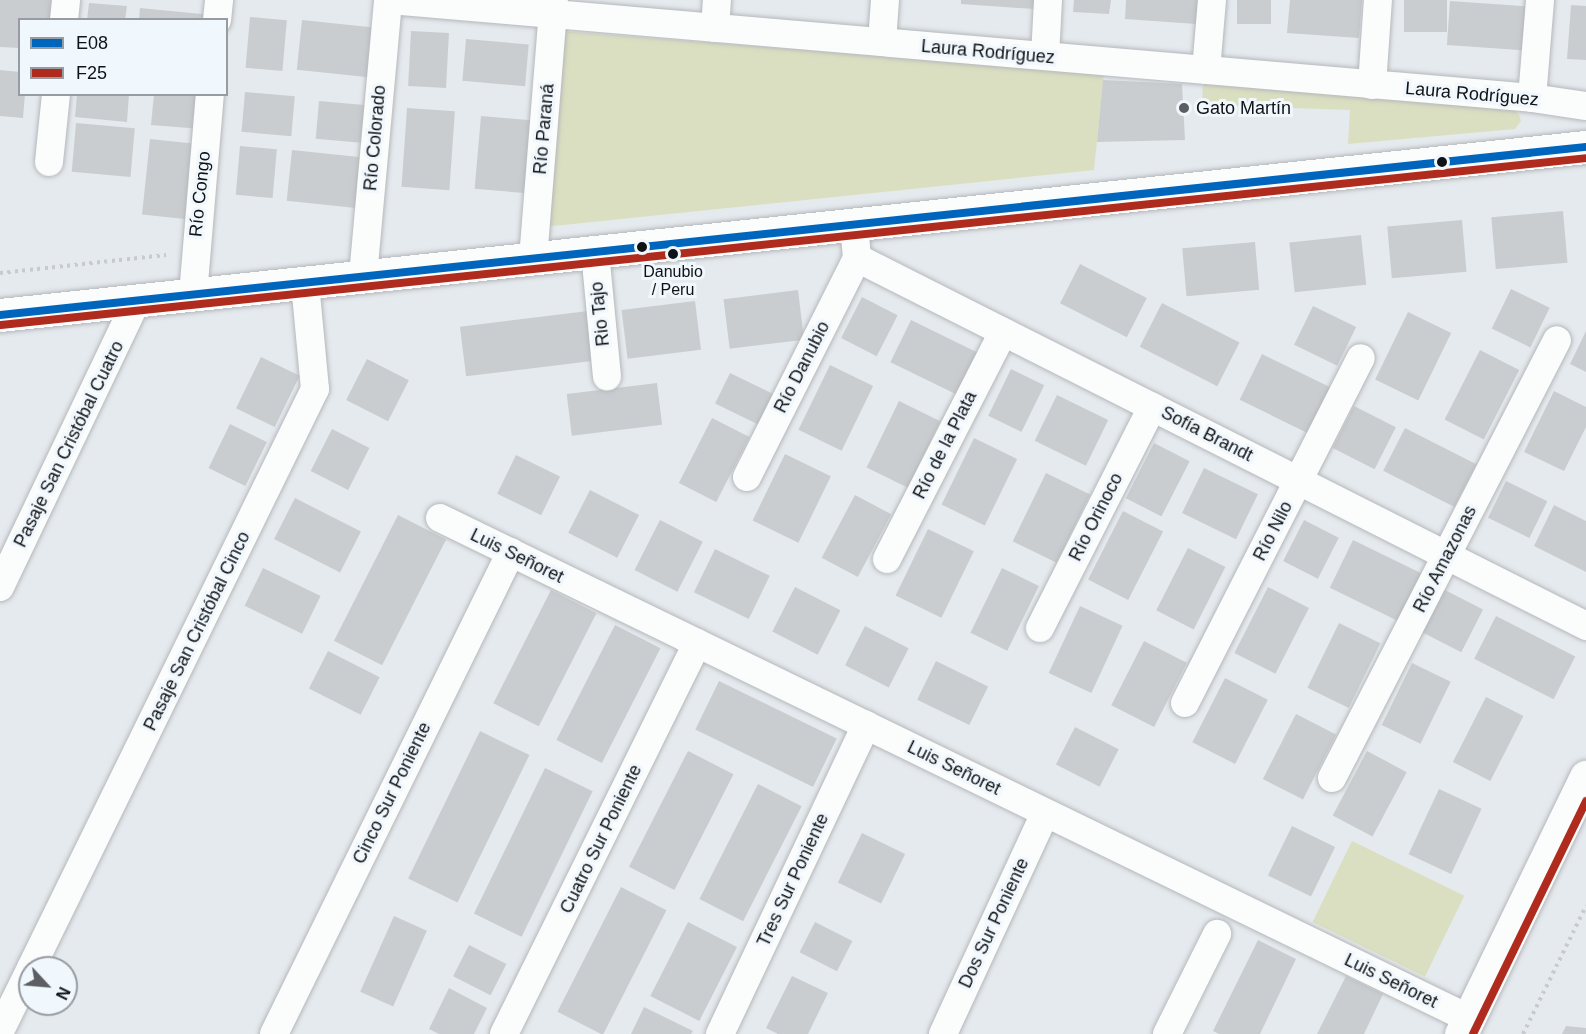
<!DOCTYPE html>
<html>
<head>
<meta charset="utf-8">
<style>
  body { margin:0 }
  #map { position:relative; width:1586px; height:1034px; overflow:hidden; background:#e5eaee; font-family:Arial,sans-serif }
  div>[style] { position:absolute }
  .green>* { inset:0; background:#dbdfc1; transform-origin:0 0 }
  .building>* { inset:0; background:#cacdd0; transform-origin:0 0 }
  .path>* { height:4px; margin-top:-2px; transform-origin:0; background:repeating-linear-gradient(90deg,#c8cacc 0 3px,transparent 0 7.5px) }
  .roads { filter:drop-shadow(0 0 2px #b5b8bb) drop-shadow(0 0 2px #b5b8bb) }
  .minor>* { height:28px; margin:-14px; padding:0 14px; transform-origin:14px; border-radius:14px; background:#fbfcfc }
  .tertiary>* { height:33px; margin:-16.5px; padding:0 16.5px; transform-origin:16.5px; border-radius:16.5px; background:#fbfcfc }
  .secondary>* { height:33px; margin:-16.5px; padding:0 16.5px; transform-origin:16.5px; border-radius:16.5px; background:#fbfcfc }
  .bus-1>* { height:8px; margin:-4px; padding:0 4px; transform-origin:4px; border-radius:4px; background:#0065bd }
  .bus-2>* { height:8px; margin:-4px; padding:0 4px; transform-origin:4px; border-radius:4px; background:#af2b1e }
  .dots>* { width:16px; height:16px; translate:-50% -50%; box-sizing:border-box; border:3px solid #f0f7fd; border-radius:50% }
  span { translate:-50% -50%; white-space:nowrap; text-align:center; line-height:1.15; -webkit-text-stroke:6px #f0f7fd; paint-order:stroke }
  .bus-label { font-size:16px; color:#101316 }
  .street-label { font-size:18px; color:#101316 }
  .poi-label { font-size:18px; color:#101316 }
  .left { translate:0 -50%; text-align:left }
  .legend { position:absolute; left:18px; top:18px; width:210px; height:78px; box-sizing:border-box; background:#f0f7fd; border:2px solid #969ca1; margin:0; padding:8px 10px; list-style:none; font-size:18px; color:#101316 }
  .legend li { display:flex; align-items:center; gap:12px; height:30px }
  .legend b { width:30px; border:2px solid #969ca1 }
  .north { position:absolute; left:18px; top:956px; width:60px; height:60px; box-sizing:border-box; background:#f0f7fd; border:2px solid #969ca1; border-radius:50%; rotate:116deg; font-size:16px; font-weight:700; line-height:24px; text-align:center; color:#101316 }
  .north::after { content:''; display:block; margin:auto; width:21px; height:27px; background:#5b5e62; clip-path:polygon(50% 0,100% 100%,50% 72%,0 100%) }
</style>
</head>
<body>
<div id="map">
  <div class="green">
    <i style="clip-path:polygon(559px 31px,1104px 73px,1094px 170px,544px 227px)"></i>
    <i style="clip-path:polygon(1203px 81px,1512px 109px,1519px 114px,1521px 121px,1515px 129px,1348px 144px,1350px 110px,1202px 105px)"></i>
    <i style="left:1352px;top:841px;width:125px;height:90px;rotate:26deg"></i>
  </div>
  <div class="building">
    <i style="clip-path:polygon(0 0,51px 0,50px 20px,20px 20px,20px 48px,0 47px)"></i>
    <i style="clip-path:polygon(961px 0,1034px 0,1034px 9px,961px 4px)"></i>
    <i style="clip-path:polygon(1074px 0,1111px 0,1109px 14px,1073px 12px)"></i>
    <i style="clip-path:polygon(1126px 0,1198px 0,1196px 24px,1125px 19px)"></i>
    <i style="left:1237px;top:0;width:34px;height:24px"></i>
    <i style="clip-path:polygon(1290px 0,1362px 0,1359px 38px,1287px 33px)"></i>
    <i style="left:1404px;top:0;width:43px;height:32px"></i>
    <i style="left:1450px;top:1px;width:76px;height:44px;rotate:4deg"></i>
    <i style="clip-path:polygon(89px 3px,127px 6px,125px 20px,87px 20px)"></i>
    <i style="clip-path:polygon(1571px 5px,1586px 6px,1586px 60px,1567px 59px)"></i>
    <i style="clip-path:polygon(140px 8px,212px 15px,211px 20px,139px 20px)"></i>
    <i style="left:250px;top:17px;width:37px;height:51px;rotate:5deg"></i>
    <i style="left:302px;top:20px;width:72px;height:50px;rotate:6deg"></i>
    <i style="left:411px;top:31px;width:38px;height:55px;rotate:3deg"></i>
    <i style="left:466px;top:39px;width:63px;height:42px;rotate:5deg"></i>
    <i style="clip-path:polygon(0 70px,20px 72px,20px 94px,25px 94px,23px 118px,0 116px)"></i>
    <i style="clip-path:polygon(1103px 80px,1182px 84px,1185px 140px,1097px 142px)"></i>
    <i style="left:245px;top:92px;width:50px;height:40px;rotate:5deg"></i>
    <i style="clip-path:polygon(77px 94px,129px 94px,127px 122px,75px 117px)"></i>
    <i style="clip-path:polygon(154px 94px,205px 94px,201px 129px,151px 125px)"></i>
    <i style="left:319px;top:101px;width:48px;height:38px;rotate:5deg"></i>
    <i style="left:407px;top:108px;width:48px;height:79px;rotate:4deg"></i>
    <i style="left:481px;top:116px;width:50px;height:73px;rotate:5deg"></i>
    <i style="left:76px;top:123px;width:59px;height:49px;rotate:5deg"></i>
    <i style="left:150px;top:139px;width:50px;height:76px;rotate:6deg"></i>
    <i style="left:240px;top:146px;width:37px;height:49px;rotate:5deg"></i>
    <i style="left:292px;top:150px;width:72px;height:51px;rotate:6deg"></i>
    <i style="left:1563px;top:211px;width:52px;height:72px;rotate:85deg"></i>
    <i style="left:1462px;top:220px;width:52px;height:75px;rotate:85deg"></i>
    <i style="left:1361px;top:235px;width:50px;height:72px;rotate:84deg"></i>
    <i style="left:1255px;top:242px;width:48px;height:73px;rotate:85deg"></i>
    <i style="left:1080px;top:264px;width:75px;height:44px;rotate:27deg"></i>
    <i style="left:1511px;top:289px;width:43px;height:44px;rotate:26deg"></i>
    <i style="left:798px;top:290px;width:50px;height:75px;rotate:83deg"></i>
    <i style="left:862px;top:297px;width:40px;height:46px;rotate:27deg"></i>
    <i style="left:695px;top:301px;width:49px;height:74px;rotate:83deg"></i>
    <i style="left:1162px;top:303px;width:87px;height:49px;rotate:27deg"></i>
    <i style="left:1313px;top:306px;width:48px;height:43px;rotate:26deg"></i>
    <i style="left:588px;top:311px;width:50px;height:129px;rotate:83deg"></i>
    <i style="left:1408px;top:312px;width:48px;height:75px;rotate:26deg"></i>
    <i style="left:911px;top:320px;width:75px;height:47px;rotate:26deg"></i>
    <i style="clip-path:polygon(1586px 331px,1586px 372px,1570px 364px)"></i>
    <i style="left:1480px;top:350px;width:44px;height:78px;rotate:27deg"></i>
    <i style="left:1262px;top:354px;width:76px;height:51px;rotate:26deg"></i>
    <i style="left:261px;top:357px;width:43px;height:57px;rotate:26deg"></i>
    <i style="left:367px;top:359px;width:47px;height:46px;rotate:27deg"></i>
    <i style="left:830px;top:365px;width:48px;height:72px;rotate:26deg"></i>
    <i style="left:1011px;top:369px;width:37px;height:52px;rotate:26deg"></i>
    <i style="left:730px;top:373px;width:48px;height:34px;rotate:26deg"></i>
    <i style="left:657px;top:383px;width:42px;height:91px;rotate:83deg"></i>
    <i style="clip-path:polygon(1554px 391px,1586px 407px,1586px 427px,1564px 471px,1524px 452px)"></i>
    <i style="left:1057px;top:395px;width:57px;height:51px;rotate:26deg"></i>
    <i style="left:899px;top:401px;width:46px;height:74px;rotate:26deg"></i>
    <i style="left:1354px;top:406px;width:47px;height:47px;rotate:27deg"></i>
    <i style="left:712px;top:418px;width:42px;height:73px;rotate:27deg"></i>
    <i style="left:230px;top:424px;width:41px;height:49px;rotate:26deg"></i>
    <i style="left:1405px;top:428px;width:80px;height:48px;rotate:27deg"></i>
    <i style="left:332px;top:429px;width:42px;height:47px;rotate:27deg"></i>
    <i style="left:974px;top:438px;width:48px;height:74px;rotate:26deg"></i>
    <i style="left:1154px;top:443px;width:40px;height:62px;rotate:27deg"></i>
    <i style="left:785px;top:454px;width:51px;height:74px;rotate:26deg"></i>
    <i style="left:516px;top:455px;width:49px;height:43px;rotate:26deg"></i>
    <i style="left:1204px;top:468px;width:60px;height:50px;rotate:26deg"></i>
    <i style="left:1046px;top:473px;width:49px;height:76px;rotate:26deg"></i>
    <i style="left:1506px;top:481px;width:46px;height:41px;rotate:26deg"></i>
    <i style="left:590px;top:490px;width:55px;height:48px;rotate:27deg"></i>
    <i style="left:855px;top:495px;width:41px;height:71px;rotate:28deg"></i>
    <i style="left:295px;top:498px;width:74px;height:46px;rotate:27deg"></i>
    <i style="clip-path:polygon(1554px 505px,1586px 521px,1586px 572px,1534px 546px)"></i>
    <i style="left:1123px;top:511px;width:45px;height:77px;rotate:27deg"></i>
    <i style="left:398px;top:515px;width:54px;height:141px;rotate:27deg"></i>
    <i style="left:660px;top:520px;width:48px;height:56px;rotate:27deg"></i>
    <i style="left:1304px;top:520px;width:39px;height:46px;rotate:27deg"></i>
    <i style="left:928px;top:529px;width:51px;height:74px;rotate:26deg"></i>
    <i style="left:1353px;top:540px;width:76px;height:53px;rotate:26deg"></i>
    <i style="left:1188px;top:548px;width:42px;height:70px;rotate:27deg"></i>
    <i style="left:715px;top:549px;width:61px;height:48px;rotate:26deg"></i>
    <i style="left:263px;top:568px;width:64px;height:42px;rotate:26deg"></i>
    <i style="left:1002px;top:568px;width:41px;height:72px;rotate:26deg"></i>
    <i style="left:795px;top:587px;width:51px;height:50px;rotate:27deg"></i>
    <i style="left:1268px;top:587px;width:46px;height:74px;rotate:27deg"></i>
    <i style="left:1443px;top:589px;width:45px;height:48px;rotate:27deg"></i>
    <i style="left:551px;top:590px;width:51px;height:127px;rotate:27deg"></i>
    <i style="left:1080px;top:606px;width:47px;height:74px;rotate:25deg"></i>
    <i style="left:1496px;top:616px;width:89px;height:48px;rotate:27deg"></i>
    <i style="left:1339px;top:623px;width:46px;height:72px;rotate:26deg"></i>
    <i style="left:615px;top:625px;width:51px;height:129px;rotate:27deg"></i>
    <i style="left:865px;top:626px;width:49px;height:44px;rotate:27deg"></i>
    <i style="left:1144px;top:641px;width:48px;height:72px;rotate:27deg"></i>
    <i style="left:328px;top:651px;width:58px;height:42px;rotate:27deg"></i>
    <i style="left:936px;top:661px;width:58px;height:43px;rotate:26deg"></i>
    <i style="left:1412px;top:663px;width:43px;height:69px;rotate:26deg"></i>
    <i style="left:1225px;top:678px;width:48px;height:72px;rotate:27deg"></i>
    <i style="left:719px;top:681px;width:131px;height:54px;rotate:26deg"></i>
    <i style="left:1486px;top:697px;width:42px;height:73px;rotate:27deg"></i>
    <i style="left:1296px;top:714px;width:45px;height:73px;rotate:27deg"></i>
    <i style="left:1075px;top:727px;width:49px;height:42px;rotate:27deg"></i>
    <i style="left:480px;top:731px;width:55px;height:164px;rotate:26deg"></i>
    <i style="left:688px;top:751px;width:51px;height:130px;rotate:27deg"></i>
    <i style="left:1367px;top:751px;width:45px;height:73px;rotate:28deg"></i>
    <i style="left:545px;top:768px;width:53px;height:162px;rotate:26deg"></i>
    <i style="left:758px;top:784px;width:49px;height:129px;rotate:27deg"></i>
    <i style="left:1439px;top:789px;width:47px;height:72px;rotate:25deg"></i>
    <i style="left:1292px;top:826px;width:48px;height:55px;rotate:26deg"></i>
    <i style="left:862px;top:833px;width:48px;height:55px;rotate:26deg"></i>
    <i style="left:621px;top:887px;width:51px;height:140px;rotate:27deg"></i>
    <i style="left:394px;top:916px;width:36px;height:83px;rotate:24deg"></i>
    <i style="left:688px;top:922px;width:55px;height:83px;rotate:27deg"></i>
    <i style="left:815px;top:922px;width:42px;height:34px;rotate:27deg"></i>
    <i style="clip-path:polygon(1258px 940px,1296px 959px,1260px 1034px,1219px 1034px,1213px 1031px)"></i>
    <i style="left:469px;top:945px;width:42px;height:35px;rotate:27deg"></i>
    <i style="clip-path:polygon(792px 976px,828px 993px,808px 1034px,778px 1034px,766px 1028px)"></i>
    <i style="clip-path:polygon(1346px 976px,1383px 994px,1364px 1034px,1317px 1034px)"></i>
    <i style="clip-path:polygon(449px 988px,487px 1008px,474px 1034px,439px 1034px,429px 1029px)"></i>
    <i style="clip-path:polygon(644px 1007px,693px 1031px,691px 1034px,631px 1034px)"></i>
    <i style="clip-path:polygon(1566px 1026px,1586px 1028px,1586px 1034px,1562px 1034px)"></i>
  </div>
  <div class="path">
    <i style="left:0;top:273px;width:167px;rotate:-6.2deg"></i>
    <i style="left:1523px;top:1034px;width:143px;rotate:-63.8deg"></i>
  </div>
  <div class="roads">
    <div class="minor">
      <i style="left:390px;top:0;width:1146px;rotate:4.9deg"></i>
      <i style="left:1532px;top:98px;width:55px;rotate:8.4deg"></i>
      <i style="left:64px;top:20px;width:20px;rotate:-84deg"></i>
      <i style="left:217px;top:20px;width:20px;rotate:-84deg"></i>
      <i style="left:715px;top:28px;width:28px;rotate:-86deg"></i>
      <i style="left:882px;top:42px;width:42px;rotate:-85.9deg"></i>
      <i style="left:1045px;top:56px;width:56px;rotate:-86.9deg"></i>
      <i style="left:1206px;top:70px;width:70px;rotate:-85.1deg"></i>
      <i style="left:1372px;top:85px;width:85px;rotate:-86deg"></i>
      <i style="left:1532px;top:98px;width:98px;rotate:-85.3deg"></i>
      <i style="left:49px;top:162px;width:68px;rotate:-84.1deg"></i>
      <i style="left:854px;top:224px;width:34px;rotate:85deg"></i>
      <i style="left:857px;top:258px;width:817px;rotate:26.78deg"></i>
      <i style="left:595px;top:252px;width:125px;rotate:84.5deg"></i>
      <i style="left:533px;top:259px;width:260px;rotate:-85.4deg"></i>
      <i style="left:363px;top:276px;width:277px;rotate:-84.8deg"></i>
      <i style="left:193px;top:295px;width:202px;rotate:-85.2deg"></i>
      <i style="left:747px;top:477px;width:245px;rotate:-63.3deg"></i>
      <i style="left:440px;top:518px;width:1143px;rotate:25.94deg"></i>
      <i style="left:887px;top:559px;width:255px;rotate:-62.9deg"></i>
      <i style="left:0;top:587px;width:318px;rotate:-64.5deg"></i>
      <i style="left:1040px;top:628px;width:248px;rotate:-63.1deg"></i>
      <i style="left:1185px;top:703px;width:387px;rotate:-63deg"></i>
      <i style="left:1332px;top:778px;width:492px;rotate:-62.8deg"></i>
      <i style="left:31px;top:968px;width:645px;rotate:-63.87deg"></i>
      <i style="left:315px;top:389px;width:106px;rotate:-95.4deg"></i>
      <i style="left:0;top:1031px;width:68px;rotate:-63.8deg"></i>
      <i style="left:274px;top:1034px;width:537px;rotate:-63.82deg"></i>
      <i style="left:504px;top:1034px;width:436px;rotate:-63.7deg"></i>
      <i style="left:720px;top:1034px;width:342px;rotate:-64.7deg"></i>
      <i style="left:943px;top:1034px;width:243px;rotate:-65.2deg"></i>
      <i style="left:1167px;top:1034px;width:112px;rotate:-63.4deg"></i>
    </div>
    <div class="tertiary">
      <i style="left:0;top:315px;width:1595px;rotate:-6.05deg"></i>
    </div>
    <div class="secondary">
      <i style="left:1461px;top:1034px;width:286px;rotate:-64.1deg"></i>
    </div>
  </div>
  <div class="bus-1">
    <i style="left:0;top:315px;width:1595px;rotate:-6.05deg"></i>
  </div>
  <div class="bus-2">
    <i style="left:1px;top:325px;width:1594px;rotate:-6.01deg"></i>
    <i style="left:1473px;top:1034px;width:259px;rotate:-64.1deg"></i>
  </div>
  <div class="dots">
    <i style="left:1184px;top:108px;background:#5b5e62"></i>
    <i style="left:1442px;top:162px;background:#101316"></i>
    <i style="left:642px;top:247px;background:#101316"></i>
    <i style="left:673px;top:254px;background:#101316"></i>
  </div>
  <div class="bus-label">
    <span style="left:673px;top:281px">Danubio<br>/ Peru</span>
  </div>
  <div class="street-label">
    <span style="left:988px;top:52px;rotate:5deg">Laura Rodríguez</span>
    <span style="left:1472px;top:94px;rotate:5deg">Laura Rodríguez</span>
    <span style="left:544px;top:129px;rotate:-85deg">Río Paraná</span>
    <span style="left:375px;top:138px;rotate:-85deg">Río Colorado</span>
    <span style="left:200px;top:194px;rotate:-84deg">Río Congo</span>
    <span style="left:600px;top:314px;rotate:-96deg">Rio Tajo</span>
    <span style="left:802px;top:367px;rotate:-63deg">Río Danubio</span>
    <span style="left:1207px;top:434px;rotate:27deg">Sofía Brandt</span>
    <span style="left:69px;top:444px;rotate:-64deg">Pasaje San Cristóbal Cuatro</span>
    <span style="left:945px;top:445px;rotate:-63deg">Río de la Plata</span>
    <span style="left:1096px;top:517px;rotate:-63deg">Río Orinoco</span>
    <span style="left:1273px;top:531px;rotate:-63deg">Río Nilo</span>
    <span style="left:517px;top:556px;rotate:26deg">Luis Señoret</span>
    <span style="left:1445px;top:559px;rotate:-63deg">Río Amazonas</span>
    <span style="left:197px;top:631px;rotate:-64deg">Pasaje San Cristóbal Cinco</span>
    <span style="left:954px;top:768px;rotate:26deg">Luis Señoret</span>
    <span style="left:392px;top:793px;rotate:-64deg">Cinco Sur Poniente</span>
    <span style="left:601px;top:839px;rotate:-64deg">Cuatro Sur Poniente</span>
    <span style="left:793px;top:880px;rotate:-65deg">Tres Sur Poniente</span>
    <span style="left:994px;top:923px;rotate:-65deg">Dos Sur Poniente</span>
    <span style="left:1391px;top:981px;rotate:26deg">Luis Señoret</span>
  </div>
  <div class="poi-label">
    <span class="left" style="left:1196px;top:108px">Gato Martín</span>
  </div>
  <ul class="legend">
  <li><b style="height:8px;background:#0065bd"></b>E08</li>
  <li><b style="height:8px;background:#af2b1e"></b>F25</li>
  </ul>
  <div class="north">N</div>
</div>
</body>
</html>
